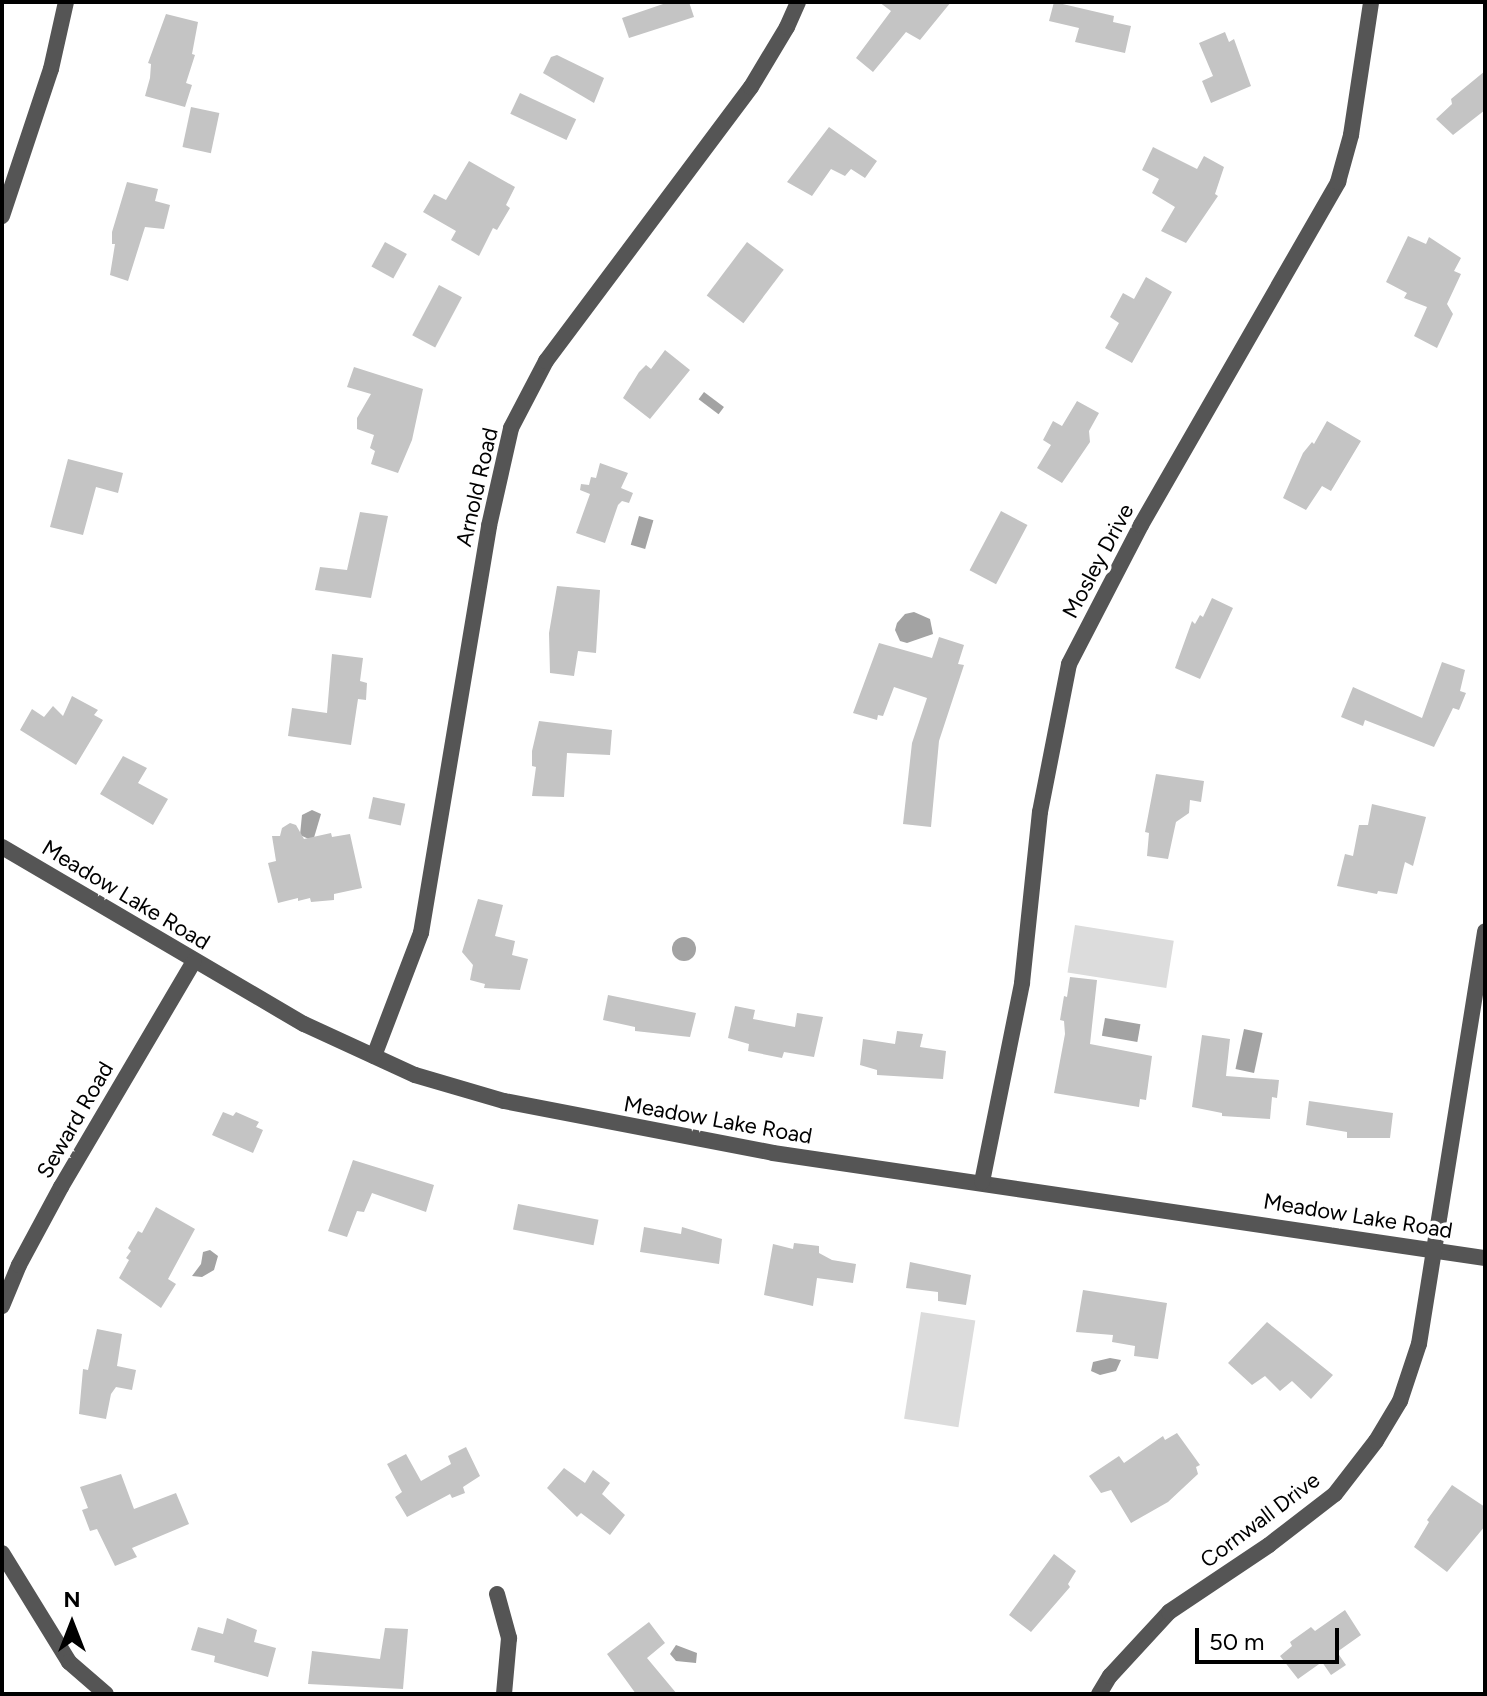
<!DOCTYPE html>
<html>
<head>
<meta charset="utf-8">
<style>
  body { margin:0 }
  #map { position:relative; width:1487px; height:1696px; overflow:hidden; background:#fff; font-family:Figtree,sans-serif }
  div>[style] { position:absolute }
  .green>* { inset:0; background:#dcdcdc; transform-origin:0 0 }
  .water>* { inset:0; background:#a3a3a3; transform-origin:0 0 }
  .round { border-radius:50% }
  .building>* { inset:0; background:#c4c4c4; transform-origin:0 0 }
  .street>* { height:16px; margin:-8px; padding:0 8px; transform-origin:8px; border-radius:8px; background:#555 }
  span { translate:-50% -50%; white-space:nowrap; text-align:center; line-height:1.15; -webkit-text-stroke:7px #fff; paint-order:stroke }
  .street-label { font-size:22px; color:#000 }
  .frame { position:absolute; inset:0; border:4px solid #000; pointer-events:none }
  .north { position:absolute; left:32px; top:1584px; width:80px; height:80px; -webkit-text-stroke:6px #fff; paint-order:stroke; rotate:0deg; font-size:22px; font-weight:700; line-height:32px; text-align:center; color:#000 }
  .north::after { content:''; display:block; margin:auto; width:28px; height:36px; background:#000; clip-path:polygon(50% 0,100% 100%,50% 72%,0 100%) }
  .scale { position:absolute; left:1195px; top:1628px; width:144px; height:36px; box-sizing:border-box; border:4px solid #000; border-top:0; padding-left:10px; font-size:24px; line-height:28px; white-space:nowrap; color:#000; -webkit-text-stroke:6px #fff; paint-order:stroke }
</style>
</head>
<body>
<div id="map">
  <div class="green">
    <i style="left:1075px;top:925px;width:100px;height:48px;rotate:9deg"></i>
    <i style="left:921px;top:1312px;width:55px;height:108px;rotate:9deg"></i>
  </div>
  <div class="water">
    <i style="left:704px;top:392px;width:25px;height:9px;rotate:37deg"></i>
    <i style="left:639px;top:516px;width:15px;height:30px;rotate:16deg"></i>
    <i style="clip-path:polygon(914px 612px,930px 619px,933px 634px,907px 643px,900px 641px,895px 630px,897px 623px,905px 614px)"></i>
    <i style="clip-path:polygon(312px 810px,321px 814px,313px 841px,300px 835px,302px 815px)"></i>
    <i class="round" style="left:672px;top:937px;width:24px;height:24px"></i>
    <i style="left:1105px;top:1018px;width:36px;height:18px;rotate:10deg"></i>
    <i style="left:1244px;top:1029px;width:19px;height:41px;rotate:12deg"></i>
    <i style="clip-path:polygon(210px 1250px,218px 1256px,214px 1270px,202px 1277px,192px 1276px,201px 1264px,203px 1252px)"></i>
    <i style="clip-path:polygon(1110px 1358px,1121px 1360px,1116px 1371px,1100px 1375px,1091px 1371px,1093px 1362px)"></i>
    <i style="clip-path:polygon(676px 1645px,697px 1653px,696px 1663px,676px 1661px,670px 1654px)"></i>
  </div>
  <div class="building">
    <i style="clip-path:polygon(669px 2px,689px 2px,694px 17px,629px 38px,622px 18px)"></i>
    <i style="clip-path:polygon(879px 2px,951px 2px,920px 40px,906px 32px,873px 72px,856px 58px,891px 11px)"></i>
    <i style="clip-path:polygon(1054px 2px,1114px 16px,1113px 22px,1131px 26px,1125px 53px,1075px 42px,1079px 28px,1049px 21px)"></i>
    <i style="clip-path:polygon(166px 14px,198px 22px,192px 54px,195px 55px,186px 83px,192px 85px,185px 107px,145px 96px,150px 78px,151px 64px,148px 63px)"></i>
    <i style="clip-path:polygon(1225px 32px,1229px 42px,1234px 39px,1251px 86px,1211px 103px,1202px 81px,1213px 76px,1199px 43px)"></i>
    <i style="clip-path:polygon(557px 55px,604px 78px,594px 103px,543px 73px,551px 57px)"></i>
    <i style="clip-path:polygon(1485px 71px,1485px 110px,1453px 135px,1436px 119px,1452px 104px,1451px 99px)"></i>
    <i style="left:520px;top:93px;width:62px;height:23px;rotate:25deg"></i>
    <i style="left:191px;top:107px;width:29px;height:41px;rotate:12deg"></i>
    <i style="clip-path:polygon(829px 127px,877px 161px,865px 178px,851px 169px,845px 176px,831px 169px,812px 196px,787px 182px)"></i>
    <i style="clip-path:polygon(1153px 147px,1197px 169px,1204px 156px,1224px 167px,1215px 194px,1218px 196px,1186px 243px,1161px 231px,1175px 207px,1152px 193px,1159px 179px,1142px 170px)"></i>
    <i style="clip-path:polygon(469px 161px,515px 187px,506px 205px,510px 208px,497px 230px,493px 228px,479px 256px,451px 240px,456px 231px,423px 212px,434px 194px,446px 200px)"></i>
    <i style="clip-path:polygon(127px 182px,158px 189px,155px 201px,170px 205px,164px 229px,145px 227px,128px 281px,110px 275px,115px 244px,112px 244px,112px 232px)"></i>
    <i style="clip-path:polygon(1408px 236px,1426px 244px,1429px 237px,1461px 258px,1454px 271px,1461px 274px,1447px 304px,1453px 314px,1437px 348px,1414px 336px,1427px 307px,1404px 298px,1407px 293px,1386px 282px)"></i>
    <i style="left:385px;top:242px;width:25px;height:28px;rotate:29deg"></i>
    <i style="left:747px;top:242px;width:46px;height:67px;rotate:37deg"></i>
    <i style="clip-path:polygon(1146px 277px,1172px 292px,1132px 363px,1105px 348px,1119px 323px,1110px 317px,1123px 293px,1134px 299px)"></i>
    <i style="left:439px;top:285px;width:26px;height:57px;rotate:28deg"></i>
    <i style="clip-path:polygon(665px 350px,690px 370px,650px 419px,623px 398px,639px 372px,646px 365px,651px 369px)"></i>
    <i style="clip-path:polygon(354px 367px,423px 389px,412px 440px,398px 473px,371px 464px,375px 451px,370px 448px,374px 435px,357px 429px,357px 418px,371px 394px,347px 387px)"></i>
    <i style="clip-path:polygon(1077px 401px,1099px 413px,1089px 431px,1090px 442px,1062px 483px,1037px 468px,1051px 445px,1043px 440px,1053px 421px,1062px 426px)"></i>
    <i style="clip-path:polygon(1327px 421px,1361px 441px,1331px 491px,1322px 486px,1306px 510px,1283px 498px,1303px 453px,1312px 442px,1314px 444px)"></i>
    <i style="clip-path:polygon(68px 459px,123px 473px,118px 493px,96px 487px,83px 535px,50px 527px)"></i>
    <i style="clip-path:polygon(600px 463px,628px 473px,621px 488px,633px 493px,629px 503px,622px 501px,618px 505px,605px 543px,576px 533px,590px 494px,580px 490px,581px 484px,589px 485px,591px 477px,596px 478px)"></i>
    <i style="left:1001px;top:511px;width:30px;height:67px;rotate:28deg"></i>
    <i style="clip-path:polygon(360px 512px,388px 516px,371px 598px,315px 590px,320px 567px,347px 570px)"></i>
    <i style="clip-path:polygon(557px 586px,600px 590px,596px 653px,578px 651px,574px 676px,550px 673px,549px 633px)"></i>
    <i style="clip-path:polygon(1212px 598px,1233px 608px,1200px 679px,1175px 668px,1192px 621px,1195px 624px,1200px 615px,1203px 617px)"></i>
    <i style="clip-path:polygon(939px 637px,964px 645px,958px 664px,964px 665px,939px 741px,931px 827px,903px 824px,912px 743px,927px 698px,894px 687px,883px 716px,878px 715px,877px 720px,853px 713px,879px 643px,932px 658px)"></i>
    <i style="clip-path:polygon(332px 654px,363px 658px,360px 681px,367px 683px,366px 700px,358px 699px,351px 745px,288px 736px,292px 708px,327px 713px)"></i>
    <i style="clip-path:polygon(1442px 662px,1465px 670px,1460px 691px,1466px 693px,1459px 710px,1453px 708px,1434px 747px,1365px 720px,1363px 726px,1341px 717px,1353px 687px,1422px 718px)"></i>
    <i style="clip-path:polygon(72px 696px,98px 710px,94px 715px,103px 720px,76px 765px,20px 730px,32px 709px,44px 717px,53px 706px,63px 716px)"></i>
    <i style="clip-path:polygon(539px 721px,612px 730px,610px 755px,567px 753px,564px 797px,532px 796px,536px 767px,532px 766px,532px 751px)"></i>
    <i style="clip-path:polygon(123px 756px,147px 768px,138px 783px,168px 799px,153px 825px,100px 794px)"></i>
    <i style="clip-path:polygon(1156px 774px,1204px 781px,1201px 802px,1190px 800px,1189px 813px,1176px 822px,1168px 859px,1147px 856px,1149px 833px,1145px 832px)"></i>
    <i style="left:373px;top:797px;width:33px;height:22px;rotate:12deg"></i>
    <i style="clip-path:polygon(1372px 804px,1426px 817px,1413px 866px,1405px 862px,1397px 894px,1378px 891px,1377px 894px,1337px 886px,1345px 854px,1353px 856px,1359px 825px,1368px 825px)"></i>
    <i style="clip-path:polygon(290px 823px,296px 825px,304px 839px,331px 833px,332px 837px,350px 834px,362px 888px,334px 894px,334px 900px,311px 902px,310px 898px,298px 901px,298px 898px,278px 903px,268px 863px,276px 861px,272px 836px,280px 836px,282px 828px)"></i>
    <i style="clip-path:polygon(478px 899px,503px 905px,495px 936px,515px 941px,512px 955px,528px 959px,520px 990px,484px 988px,485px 984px,470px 980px,473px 965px,462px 952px)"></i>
    <i style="clip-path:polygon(1070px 977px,1097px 980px,1090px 1044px,1152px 1056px,1146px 1100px,1140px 1099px,1139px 1107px,1054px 1093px,1065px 1034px,1064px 1021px,1060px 1020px,1064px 996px,1067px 997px)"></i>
    <i style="clip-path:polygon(608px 995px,696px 1013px,690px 1037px,635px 1031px,635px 1027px,603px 1020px)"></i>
    <i style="clip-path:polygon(735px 1006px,755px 1010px,753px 1019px,795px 1027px,797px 1013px,823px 1017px,814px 1057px,784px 1052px,782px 1058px,748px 1051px,749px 1044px,728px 1038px)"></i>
    <i style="clip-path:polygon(897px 1031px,923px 1034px,920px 1047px,946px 1051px,943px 1079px,877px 1075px,877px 1070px,860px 1065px,863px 1039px,895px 1044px)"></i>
    <i style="clip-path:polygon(1202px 1035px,1230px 1039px,1226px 1076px,1279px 1080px,1277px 1098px,1272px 1097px,1270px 1119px,1222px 1116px,1222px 1113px,1192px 1107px)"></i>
    <i style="clip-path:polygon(1309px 1101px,1393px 1113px,1390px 1138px,1347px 1138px,1347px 1132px,1306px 1125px)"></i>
    <i style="clip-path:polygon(223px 1112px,233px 1116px,236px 1112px,259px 1122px,256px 1127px,263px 1130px,253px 1153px,212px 1135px)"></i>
    <i style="clip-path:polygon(353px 1160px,434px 1185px,426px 1212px,372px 1193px,364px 1212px,357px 1211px,347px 1237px,328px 1231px)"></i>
    <i style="left:518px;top:1204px;width:82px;height:26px;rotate:11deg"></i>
    <i style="clip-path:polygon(156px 1207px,195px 1229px,168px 1279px,176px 1284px,161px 1308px,119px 1278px,129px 1260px,126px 1258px,131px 1251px,128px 1248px,138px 1231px,142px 1233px)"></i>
    <i style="clip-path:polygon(644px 1227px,681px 1234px,682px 1227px,722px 1239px,719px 1264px,640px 1252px)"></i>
    <i style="clip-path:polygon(794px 1243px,819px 1246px,819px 1253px,832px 1260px,856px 1264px,853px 1283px,817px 1278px,813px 1306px,764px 1295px,773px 1244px,793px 1249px)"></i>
    <i style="clip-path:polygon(910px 1262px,971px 1275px,966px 1305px,938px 1301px,938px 1292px,906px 1288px)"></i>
    <i style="clip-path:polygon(1083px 1290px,1167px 1303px,1158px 1359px,1134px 1356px,1135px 1346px,1112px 1342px,1113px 1335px,1076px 1332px)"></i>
    <i style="clip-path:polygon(1267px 1322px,1333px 1375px,1311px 1399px,1292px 1381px,1280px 1391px,1265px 1376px,1252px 1385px,1228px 1363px)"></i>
    <i style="clip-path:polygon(97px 1329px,122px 1334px,117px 1366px,136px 1370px,132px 1390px,116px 1387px,111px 1394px,106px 1419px,79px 1414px,83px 1369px,88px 1370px)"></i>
    <i style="clip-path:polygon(1177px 1433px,1200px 1465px,1196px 1467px,1198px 1474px,1168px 1502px,1131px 1523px,1111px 1490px,1101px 1493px,1089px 1476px,1119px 1456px,1124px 1463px,1163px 1436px,1165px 1440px)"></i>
    <i style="clip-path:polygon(466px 1447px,480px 1476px,463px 1487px,465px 1493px,452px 1498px,450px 1494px,407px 1517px,395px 1497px,402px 1492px,387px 1464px,406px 1454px,421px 1481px,451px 1464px,448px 1456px)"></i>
    <i style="clip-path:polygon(564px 1468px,585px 1483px,593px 1470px,610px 1483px,602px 1494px,625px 1515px,610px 1535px,581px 1513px,577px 1517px,547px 1488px)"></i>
    <i style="clip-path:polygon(121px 1474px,134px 1509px,176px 1493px,189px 1524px,132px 1548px,137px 1557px,115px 1566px,97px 1529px,90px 1531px,82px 1510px,88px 1508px,80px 1487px)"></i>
    <i style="clip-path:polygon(1452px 1485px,1485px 1507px,1485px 1526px,1447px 1572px,1414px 1547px,1429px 1522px,1427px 1520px)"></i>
    <i style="clip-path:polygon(1054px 1554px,1076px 1571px,1068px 1584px,1070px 1587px,1031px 1632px,1009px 1615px)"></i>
    <i style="clip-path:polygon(1345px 1610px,1361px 1635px,1337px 1652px,1346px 1665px,1331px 1675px,1322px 1662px,1298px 1679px,1280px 1656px,1292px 1646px,1290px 1642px,1311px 1627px,1315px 1631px)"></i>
    <i style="clip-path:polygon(227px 1618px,257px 1630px,254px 1642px,276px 1648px,268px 1677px,214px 1662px,215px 1656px,191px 1650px,198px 1627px,223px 1634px)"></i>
    <i style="clip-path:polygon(649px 1622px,665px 1643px,647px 1658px,677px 1694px,636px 1694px,607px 1654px)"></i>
    <i style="clip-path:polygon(385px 1628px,408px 1629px,403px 1689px,308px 1684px,312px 1651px,380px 1659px)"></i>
  </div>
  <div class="street">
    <i style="left:2px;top:216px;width:155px;rotate:-71.6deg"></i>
    <i style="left:51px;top:69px;width:69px;rotate:-77.4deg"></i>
    <i style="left:2px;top:847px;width:350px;rotate:30.4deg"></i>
    <i style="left:304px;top:1024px;width:122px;rotate:24.7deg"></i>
    <i style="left:415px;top:1075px;width:93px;rotate:16.3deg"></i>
    <i style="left:504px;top:1101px;width:274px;rotate:10.9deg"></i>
    <i style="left:773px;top:1153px;width:720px;rotate:8.39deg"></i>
    <i style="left:374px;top:1056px;width:132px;rotate:-69.1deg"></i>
    <i style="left:421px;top:933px;width:413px;rotate:-80.5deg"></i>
    <i style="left:489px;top:526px;width:100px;rotate:-77.3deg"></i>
    <i style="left:511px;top:428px;width:76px;rotate:-62.4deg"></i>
    <i style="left:546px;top:361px;width:342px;rotate:-53.2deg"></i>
    <i style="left:751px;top:87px;width:70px;rotate:-59deg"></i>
    <i style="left:787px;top:27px;width:27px;rotate:-66deg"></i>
    <i style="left:982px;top:1182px;width:203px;rotate:-78.6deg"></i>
    <i style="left:1022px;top:983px;width:172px;rotate:-84deg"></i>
    <i style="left:1040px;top:812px;width:151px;rotate:-78.9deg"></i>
    <i style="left:1069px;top:664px;width:157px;rotate:-62.6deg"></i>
    <i style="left:1141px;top:525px;width:396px;rotate:-60.1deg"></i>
    <i style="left:1338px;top:182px;width:49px;rotate:-74.5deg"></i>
    <i style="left:1351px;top:135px;width:134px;rotate:-81.4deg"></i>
    <i style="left:2px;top:1306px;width:44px;rotate:-67.5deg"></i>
    <i style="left:19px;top:1265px;width:89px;rotate:-61.7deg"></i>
    <i style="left:61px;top:1187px;width:262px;rotate:-59.5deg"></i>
    <i style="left:2px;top:1553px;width:128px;rotate:58.4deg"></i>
    <i style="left:69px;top:1662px;width:49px;rotate:40.9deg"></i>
    <i style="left:497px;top:1594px;width:46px;rotate:74.7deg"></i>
    <i style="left:509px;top:1638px;width:56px;rotate:95.1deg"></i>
    <i style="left:1099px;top:1694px;width:21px;rotate:-59deg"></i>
    <i style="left:1110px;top:1676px;width:87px;rotate:-47.3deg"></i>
    <i style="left:1169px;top:1612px;width:120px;rotate:-33.8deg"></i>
    <i style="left:1269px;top:1545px;width:83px;rotate:-37.7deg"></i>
    <i style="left:1335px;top:1494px;width:67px;rotate:-52.3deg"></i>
    <i style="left:1376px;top:1441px;width:47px;rotate:-59deg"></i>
    <i style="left:1400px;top:1401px;width:60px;rotate:-71.6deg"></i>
    <i style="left:1419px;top:1344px;width:418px;rotate:-80.9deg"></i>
  </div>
  <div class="street-label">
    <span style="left:477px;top:487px;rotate:-77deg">Arnold Road</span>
    <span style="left:1098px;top:561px;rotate:-62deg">Mosley Drive</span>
    <span style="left:126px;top:895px;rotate:31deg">Meadow Lake Road</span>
    <span style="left:75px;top:1120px;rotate:-60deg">Seward Road</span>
    <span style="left:718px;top:1120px;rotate:10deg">Meadow Lake Road</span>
    <span style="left:1358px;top:1216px;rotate:9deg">Meadow Lake Road</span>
    <span style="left:1260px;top:1520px;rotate:-37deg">Cornwall Drive</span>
  </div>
  <div class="frame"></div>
  <div class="north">N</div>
  <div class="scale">50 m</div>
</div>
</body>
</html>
